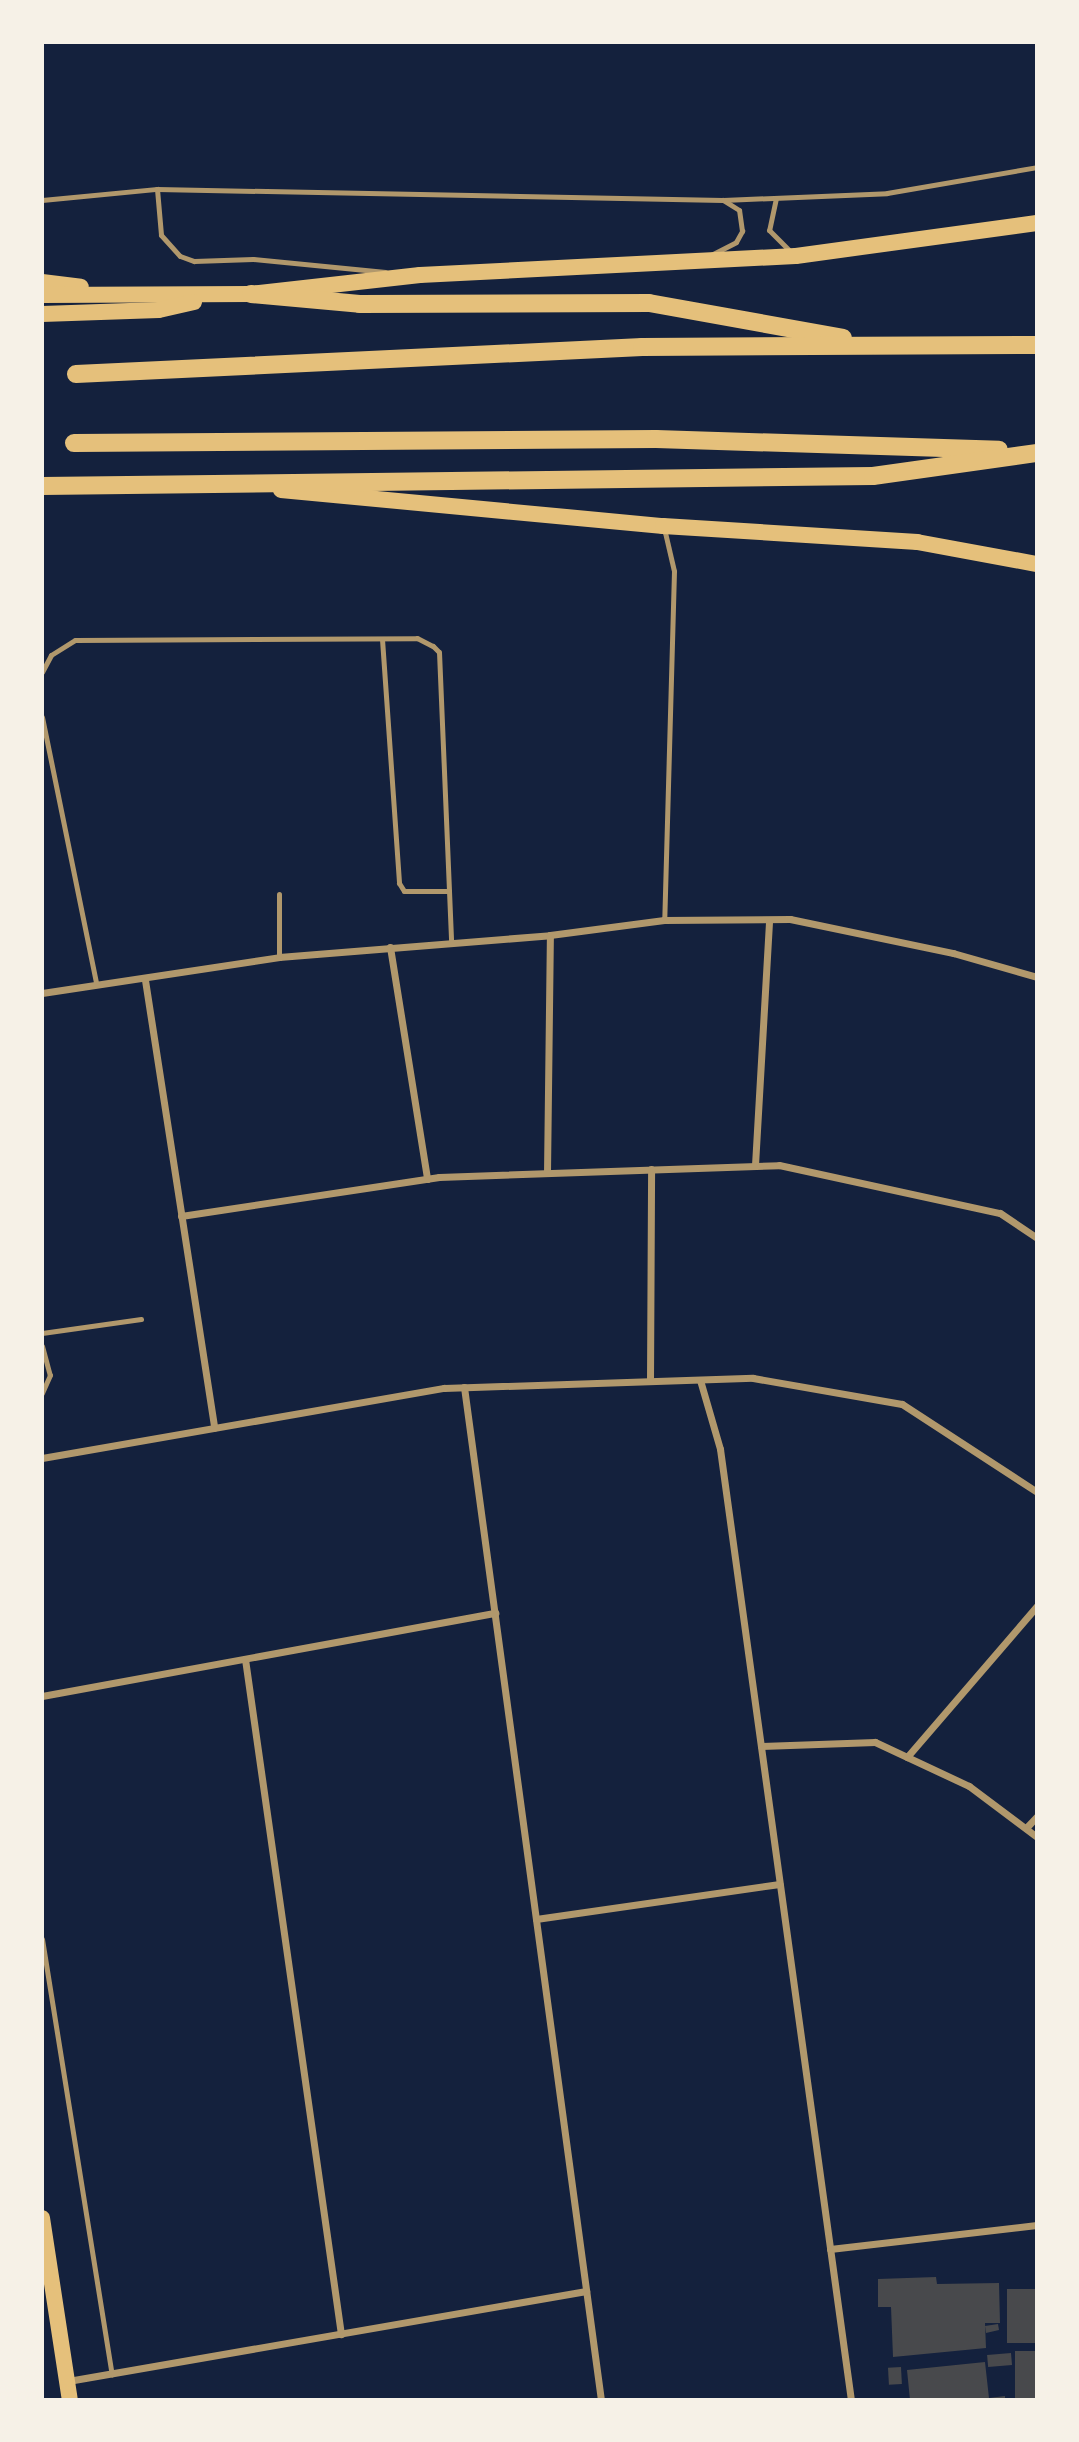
<!DOCTYPE html>
<html>
<head>
<meta charset="utf-8">
<style>
  body { margin:0 }
  #map { position:relative; width:1079px; height:2442px; overflow:hidden; background:#14213d; font-family:Rubik,sans-serif }
  div>[style] { position:absolute }
  .building>* { inset:0; background:#48494c; transform-origin:0 0 }
  .service>* { height:5px; margin:-2.5px; padding:0 2.5px; transform-origin:2.5px; border-radius:2.5px; background:#b1986c }
  .minor>* { height:7px; margin:-3.5px; padding:0 3.5px; transform-origin:3.5px; border-radius:3.5px; background:#b1986c }
  .primary>* { height:16px; margin:-8px; padding:0 8px; transform-origin:8px; border-radius:8px; background:#e5c07b }
  .motorway>* { height:18px; margin:-9px; padding:0 9px; transform-origin:9px; border-radius:9px; background:#e5c07b }
  span { translate:-50% -50%; white-space:nowrap; text-align:center; line-height:1.15; -webkit-text-stroke:6px #f6f1e7; paint-order:stroke }
  .frame { position:absolute; inset:0; border:44px solid #f6f1e7; pointer-events:none }
</style>
</head>
<body>
<div id="map">
  <div class="building">
    <i style="clip-path:polygon(936px 2277px,937px 2284px,999px 2283px,1000px 2323px,985px 2323px,986px 2348px,893px 2357px,891px 2307px,878px 2307px,878px 2279px)"></i>
    <i style="left:1007px;top:2289px;width:30px;height:54px"></i>
    <i style="clip-path:polygon(998px 2324px,999px 2330px,986px 2333px,985px 2326px)"></i>
    <i style="left:1015px;top:2351px;width:22px;height:49px"></i>
    <i style="left:1011px;top:2353px;width:12px;height:24px;rotate:85deg"></i>
    <i style="clip-path:polygon(985px 2362px,989px 2398px,1005px 2396px,1005px 2400px,910px 2400px,907px 2370px)"></i>
    <i style="left:901px;top:2367px;width:17px;height:13px;rotate:87deg"></i>
  </div>
  <div class="service">
    <i style="left:157px;top:189px;width:46px;rotate:85deg"></i>
    <i style="left:161px;top:235px;width:28px;rotate:48deg"></i>
    <i style="left:180px;top:256px;width:15px;rotate:20deg"></i>
    <i style="left:194px;top:261px;width:59px;rotate:-1.9deg"></i>
    <i style="left:253px;top:259px;width:133px;rotate:5.6deg"></i>
    <i style="left:776px;top:198px;width:33px;rotate:102deg"></i>
    <i style="left:769px;top:230px;width:31px;rotate:45deg"></i>
    <i style="left:42px;top:200px;width:116px;rotate:-5.5deg"></i>
    <i style="left:157px;top:189px;width:566px;rotate:1.11deg"></i>
    <i style="left:723px;top:200px;width:164px;rotate:-2.4deg"></i>
    <i style="left:887px;top:193px;width:152px;rotate:-9.8deg"></i>
    <i style="left:711px;top:255px;width:28px;rotate:-27deg"></i>
    <i style="left:736px;top:242px;width:13px;rotate:-61deg"></i>
    <i style="left:742px;top:231px;width:21px;rotate:-98deg"></i>
    <i style="left:739px;top:210px;width:19px;rotate:-148deg"></i>
    <i style="left:664px;top:528px;width:44px;rotate:76.9deg"></i>
    <i style="left:674px;top:571px;width:349px;rotate:91.6deg"></i>
    <i style="left:382px;top:639px;width:245px;rotate:86deg"></i>
    <i style="left:399px;top:883px;width:9px;rotate:58deg"></i>
    <i style="left:404px;top:891px;width:45px"></i>
    <i style="left:42px;top:672px;width:19px;rotate:-62deg"></i>
    <i style="left:51px;top:655px;width:28px;rotate:-32deg"></i>
    <i style="left:75px;top:640px;width:342px;rotate:-0.3deg"></i>
    <i style="left:417px;top:638px;width:18px;rotate:27deg"></i>
    <i style="left:433px;top:646px;width:8px;rotate:45deg"></i>
    <i style="left:439px;top:652px;width:289px;rotate:87.6deg"></i>
    <i style="left:42px;top:717px;width:271px;rotate:78.5deg"></i>
    <i style="left:279px;top:894px;width:63px;rotate:90deg"></i>
    <i style="left:42px;top:1333px;width:100px;rotate:-8deg"></i>
    <i style="left:42px;top:1346px;width:30px;rotate:75deg"></i>
    <i style="left:50px;top:1375px;width:20px;rotate:114deg"></i>
    <i style="left:42px;top:1939px;width:441px;rotate:80.9deg"></i>
  </div>
  <div class="minor">
    <i style="left:390px;top:947px;width:235px;rotate:80.9deg"></i>
    <i style="left:145px;top:980px;width:453px;rotate:81.2deg"></i>
    <i style="left:42px;top:993px;width:240px;rotate:-8.6deg"></i>
    <i style="left:279px;top:957px;width:272px;rotate:-4.6deg"></i>
    <i style="left:550px;top:935px;width:115px;rotate:-7.5deg"></i>
    <i style="left:664px;top:920px;width:126px;rotate:-0.5deg"></i>
    <i style="left:790px;top:919px;width:167px;rotate:11.8deg"></i>
    <i style="left:953px;top:953px;width:87px;rotate:15.9deg"></i>
    <i style="left:755px;top:1165px;width:245px;rotate:-86.7deg"></i>
    <i style="left:547px;top:1173px;width:238px;rotate:-89.3deg"></i>
    <i style="left:181px;top:1216px;width:261px;rotate:-8.6deg"></i>
    <i style="left:439px;top:1177px;width:340px;rotate:-2deg"></i>
    <i style="left:779px;top:1165px;width:226px;rotate:12.3deg"></i>
    <i style="left:1000px;top:1213px;width:45px;rotate:34deg"></i>
    <i style="left:700px;top:1380px;width:72px;rotate:73.8deg"></i>
    <i style="left:720px;top:1449px;width:960px;rotate:82.16deg"></i>
    <i style="left:650px;top:1381px;width:212px;rotate:-89.7deg"></i>
    <i style="left:464px;top:1387px;width:1022px;rotate:82.3deg"></i>
    <i style="left:42px;top:1458px;width:408px;rotate:-9.9deg"></i>
    <i style="left:444px;top:1388px;width:309px;rotate:-1.9deg"></i>
    <i style="left:753px;top:1378px;width:151px;rotate:9.9deg"></i>
    <i style="left:902px;top:1404px;width:161px;rotate:33.1deg"></i>
    <i style="left:245px;top:1659px;width:682px;rotate:81.91deg"></i>
    <i style="left:42px;top:1696px;width:461px;rotate:-10.4deg"></i>
    <i style="left:761px;top:1746px;width:114px;rotate:-2deg"></i>
    <i style="left:875px;top:1742px;width:104px;rotate:25.1deg"></i>
    <i style="left:969px;top:1786px;width:85px;rotate:36.9deg"></i>
    <i style="left:907px;top:1757px;width:199px;rotate:-49.3deg"></i>
    <i style="left:1026px;top:1828px;width:16px;rotate:-47deg"></i>
    <i style="left:536px;top:1919px;width:246px;rotate:-8.2deg"></i>
    <i style="left:830px;top:2249px;width:208px;rotate:-6.6deg"></i>
    <i style="left:68px;top:2381px;width:526px;rotate:-9.86deg"></i>
  </div>
  <div class="primary">
    <i style="left:42px;top:282px;width:39px;rotate:7deg"></i>
    <i style="left:42px;top:295px;width:209px;rotate:-0.3deg"></i>
    <i style="left:251px;top:294px;width:170px;rotate:-6.4deg"></i>
    <i style="left:420px;top:275px;width:376px;rotate:-2.9deg"></i>
    <i style="left:796px;top:256px;width:243px;rotate:-7.8deg"></i>
    <i style="left:42px;top:314px;width:117px;rotate:-2deg"></i>
    <i style="left:159px;top:310px;width:36px;rotate:-13deg"></i>
    <i style="left:281px;top:490px;width:384px;rotate:5.4deg"></i>
    <i style="left:663px;top:526px;width:255px;rotate:3.6deg"></i>
    <i style="left:917px;top:542px;width:122px;rotate:10.4deg"></i>
    <i style="left:42px;top:2218px;width:184px;rotate:81.3deg"></i>
  </div>
  <div class="motorway">
    <i style="left:251px;top:294px;width:109px;rotate:5.2deg"></i>
    <i style="left:360px;top:304px;width:289px;rotate:-0.2deg"></i>
    <i style="left:649px;top:303px;width:197px;rotate:10.2deg"></i>
    <i style="left:76px;top:374px;width:567px;rotate:-2.73deg"></i>
    <i style="left:642px;top:347px;width:395px;rotate:-0.3deg"></i>
    <i style="left:74px;top:443px;width:582px;rotate:-0.39deg"></i>
    <i style="left:656px;top:439px;width:343px;rotate:1.8deg"></i>
    <i style="left:42px;top:486px;width:831px;rotate:-0.69deg"></i>
    <i style="left:873px;top:476px;width:166px;rotate:-8deg"></i>
  </div>
  <div class="frame"></div>
</div>
</body>
</html>
